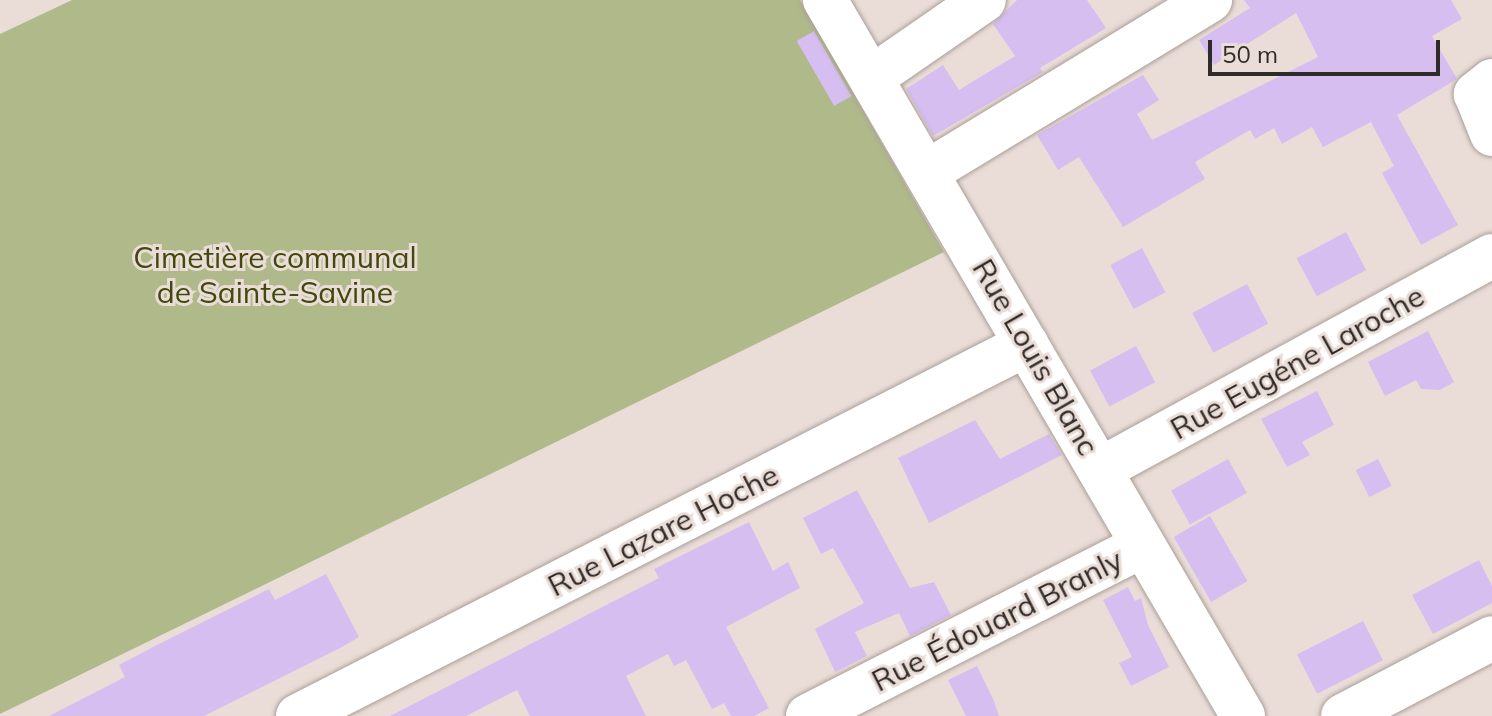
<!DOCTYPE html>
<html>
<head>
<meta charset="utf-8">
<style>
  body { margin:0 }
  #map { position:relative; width:1492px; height:716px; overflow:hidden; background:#eaddd8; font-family:Mulish,sans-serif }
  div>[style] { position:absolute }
  .green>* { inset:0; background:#afb98a }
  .building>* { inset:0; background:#d6bef0; transform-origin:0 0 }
  .roads { filter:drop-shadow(0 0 2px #aa9e98) drop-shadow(0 0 2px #aa9e98) }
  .minor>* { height:44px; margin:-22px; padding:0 22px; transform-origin:22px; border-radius:22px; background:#fff }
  span { translate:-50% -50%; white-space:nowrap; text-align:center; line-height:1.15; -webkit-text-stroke:6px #eaddd8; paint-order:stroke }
  .park-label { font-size:30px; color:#414a0c }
  .street-label { font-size:30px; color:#302b29 }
  .scale { position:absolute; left:1208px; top:40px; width:232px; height:36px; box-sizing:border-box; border:4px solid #302b29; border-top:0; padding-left:10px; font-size:24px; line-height:28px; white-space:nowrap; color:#302b29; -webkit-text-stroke:6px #eaddd8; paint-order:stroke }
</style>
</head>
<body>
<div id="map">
  <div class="green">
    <i style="clip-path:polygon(72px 0,800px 0,944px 252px,0 714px,0 34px)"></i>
  </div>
  <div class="building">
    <i style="clip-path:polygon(1017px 0,1087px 0,1106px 28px,1040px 68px,1043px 72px,933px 136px,906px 89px,943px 65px,959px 90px,1015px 56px,993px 24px)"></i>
    <i style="clip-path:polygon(1244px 0,1451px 0,1462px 19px,1432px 36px,1457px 79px,1397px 115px,1458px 225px,1421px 245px,1382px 173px,1394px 166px,1371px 122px,1323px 147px,1312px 127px,1282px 144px,1274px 128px,1255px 139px,1250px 130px,1195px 162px,1205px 179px,1123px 227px,1079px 157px,1058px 170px,1037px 135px,1143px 75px,1159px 100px,1137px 114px,1152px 140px,1318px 57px,1296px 13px,1214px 65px,1199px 40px,1250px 8px)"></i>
    <i style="left:814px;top:31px;width:75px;height:20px;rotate:60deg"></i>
    <i style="left:1346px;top:232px;width:43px;height:56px;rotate:62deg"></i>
    <i style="left:1142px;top:248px;width:50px;height:36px;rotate:62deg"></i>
    <i style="left:1247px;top:284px;width:45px;height:62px;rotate:62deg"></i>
    <i style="clip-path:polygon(1428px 331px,1454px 382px,1440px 390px,1421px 389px,1416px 380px,1385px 396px,1368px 362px)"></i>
    <i style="left:1136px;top:346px;width:41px;height:52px;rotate:62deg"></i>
    <i style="clip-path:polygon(1317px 391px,1334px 425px,1302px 442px,1310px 455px,1287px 467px,1261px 419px)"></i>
    <i style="clip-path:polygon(975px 420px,1000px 459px,1049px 434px,1062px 455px,929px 523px,898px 458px)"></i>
    <i style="left:1228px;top:459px;width:39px;height:65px;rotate:61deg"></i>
    <i style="left:1378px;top:459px;width:30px;height:25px;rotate:63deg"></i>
    <i style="clip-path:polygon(857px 490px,910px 588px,934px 582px,951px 615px,910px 636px,899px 613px,855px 632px,867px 656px,835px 672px,815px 629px,864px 603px,833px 548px,821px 554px,803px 518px)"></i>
    <i style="left:1210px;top:516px;width:75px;height:42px;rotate:60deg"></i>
    <i style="clip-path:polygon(749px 522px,773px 571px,788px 562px,800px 588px,726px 627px,769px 708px,754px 716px,731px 716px,724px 703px,712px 709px,686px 660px,674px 666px,668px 654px,626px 676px,646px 716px,530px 716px,517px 690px,466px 716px,390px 716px,659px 578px,654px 569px)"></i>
    <i style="clip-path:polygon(1479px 560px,1492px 586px,1492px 603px,1433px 634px,1412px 595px)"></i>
    <i style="clip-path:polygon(326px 574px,359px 637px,342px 647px,204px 716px,49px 716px,125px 677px,119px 665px,157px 645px,269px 589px,275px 600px)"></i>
    <i style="clip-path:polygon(1128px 587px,1135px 601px,1141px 598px,1148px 625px,1169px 667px,1131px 686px,1119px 663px,1132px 657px,1103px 600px)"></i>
    <i style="left:1363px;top:621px;width:44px;height:74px;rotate:63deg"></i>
    <i style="clip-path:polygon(977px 666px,993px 699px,999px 716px,966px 716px,948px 680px)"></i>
  </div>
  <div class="roads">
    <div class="minor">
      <i style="left:825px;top:0;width:829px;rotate:59.72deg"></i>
      <i style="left:871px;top:78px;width:137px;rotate:-34.6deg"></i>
      <i style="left:1492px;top:81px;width:21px;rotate:141deg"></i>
      <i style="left:1476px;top:94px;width:43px;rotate:68.2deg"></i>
      <i style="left:929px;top:171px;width:329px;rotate:-31.3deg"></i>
      <i style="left:1101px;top:469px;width:445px;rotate:-28.6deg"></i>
      <i style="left:298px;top:716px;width:818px;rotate:-27.03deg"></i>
      <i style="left:808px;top:716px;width:376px;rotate:-27deg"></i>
      <i style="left:1343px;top:716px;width:168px;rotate:-27.6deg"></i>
    </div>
  </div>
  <div class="park-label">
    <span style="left:275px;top:274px">Cimetière communal<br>de Sainte-Savine</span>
  </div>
  <div class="street-label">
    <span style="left:1036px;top:357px;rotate:60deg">Rue Louis Blanc</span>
    <span style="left:1297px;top:362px;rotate:-29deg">Rue Eugéne Laroche</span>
    <span style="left:663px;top:530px;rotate:-27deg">Rue Lazare Hoche</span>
    <span style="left:997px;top:620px;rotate:-27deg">Rue Édouard Branly</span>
  </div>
  <div class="scale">50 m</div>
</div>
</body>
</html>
